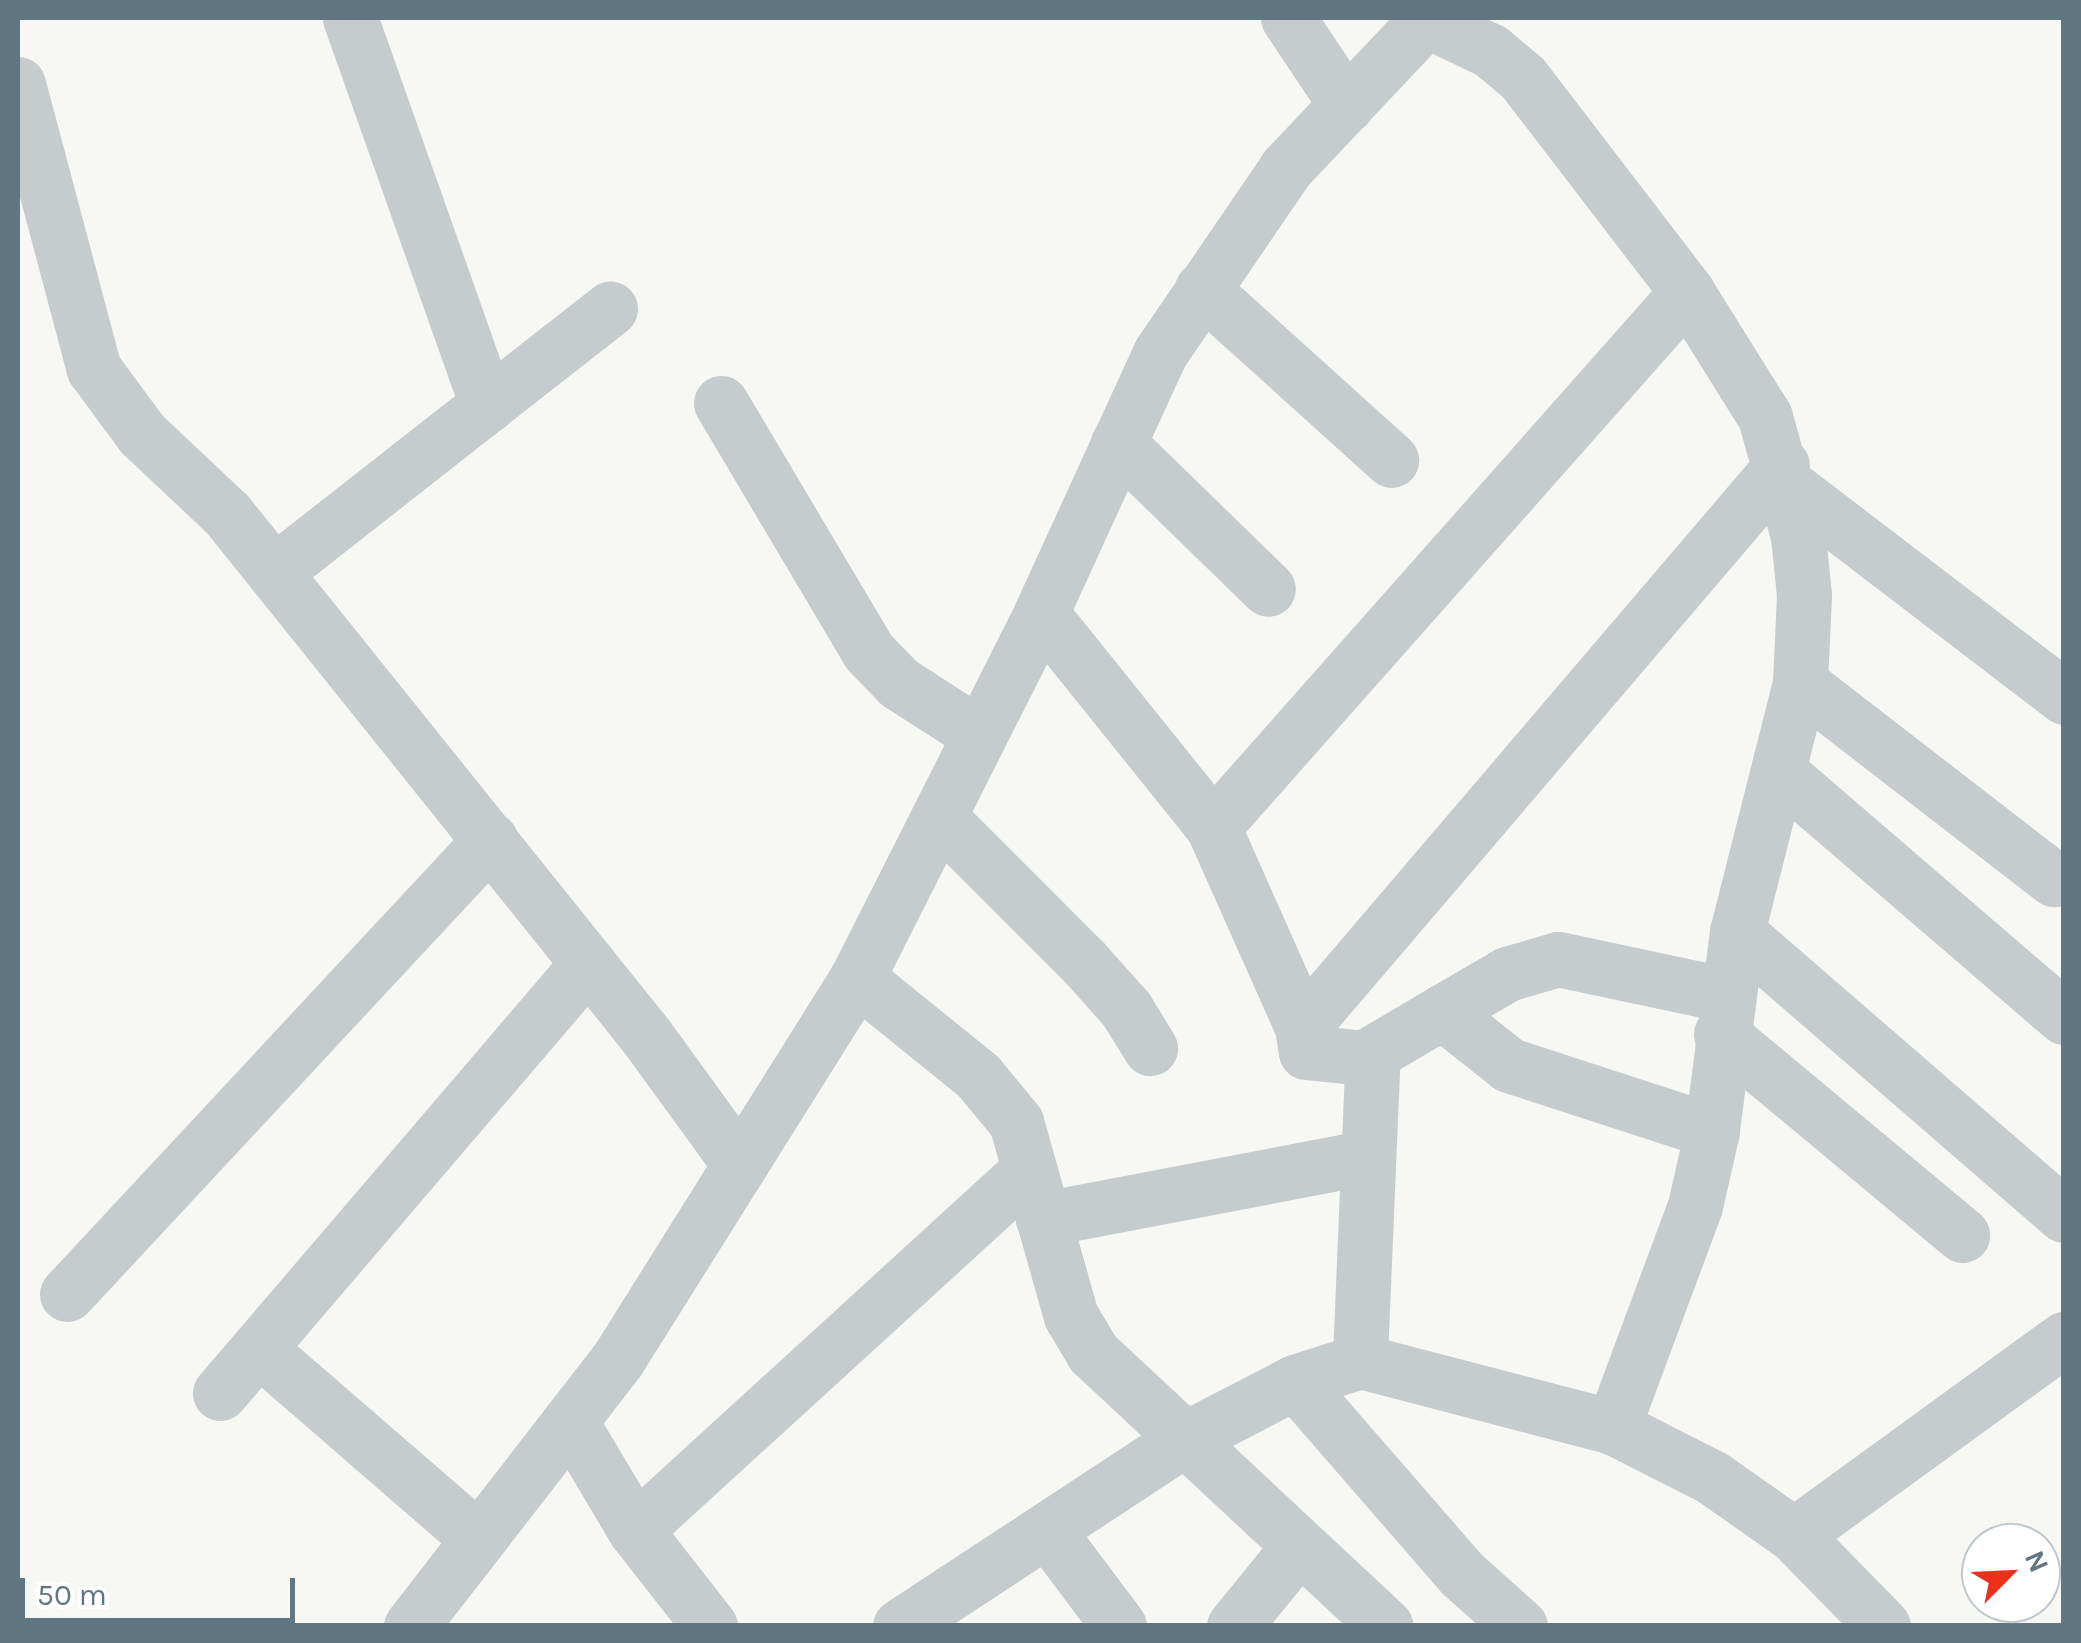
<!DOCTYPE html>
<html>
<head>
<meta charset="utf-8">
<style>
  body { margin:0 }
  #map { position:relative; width:2081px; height:1643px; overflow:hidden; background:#f7f7f4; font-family:Karla,sans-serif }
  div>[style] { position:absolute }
  .minor>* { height:55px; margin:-27.5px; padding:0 27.5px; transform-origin:27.5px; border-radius:27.5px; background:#c6cbcd }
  span { translate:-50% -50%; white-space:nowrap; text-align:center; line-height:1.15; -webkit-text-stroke:10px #fff; paint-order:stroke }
  .frame { position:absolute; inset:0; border:20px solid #607781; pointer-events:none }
  .north { position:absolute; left:1961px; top:1523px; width:100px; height:100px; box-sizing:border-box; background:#fff; border:2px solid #bfc9cd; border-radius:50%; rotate:66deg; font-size:28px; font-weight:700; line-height:40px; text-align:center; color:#607781 }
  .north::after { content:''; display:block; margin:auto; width:35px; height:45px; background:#f02f1b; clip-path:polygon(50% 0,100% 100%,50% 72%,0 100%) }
  .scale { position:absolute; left:20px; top:1578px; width:275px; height:45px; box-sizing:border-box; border:5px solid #607781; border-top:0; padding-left:12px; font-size:30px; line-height:35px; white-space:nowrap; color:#607781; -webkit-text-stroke:8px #fff; paint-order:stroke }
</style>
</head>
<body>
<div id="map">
  <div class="minor">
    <i style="left:350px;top:18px;width:411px;rotate:70.5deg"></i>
    <i style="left:1288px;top:18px;width:105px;rotate:56.3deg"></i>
    <i style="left:1426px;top:20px;width:72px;rotate:25.5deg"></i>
    <i style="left:1491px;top:51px;width:42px;rotate:40.2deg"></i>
    <i style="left:1523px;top:78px;width:270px;rotate:52.5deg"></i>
    <i style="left:1687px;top:292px;width:147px;rotate:58deg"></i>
    <i style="left:1765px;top:417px;width:123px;rotate:74.5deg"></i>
    <i style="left:1798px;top:536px;width:59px;rotate:84.2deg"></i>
    <i style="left:1804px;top:595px;width:88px;rotate:92.6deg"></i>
    <i style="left:1800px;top:683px;width:257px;rotate:104.2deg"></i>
    <i style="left:1737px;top:932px;width:201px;rotate:97.2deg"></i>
    <i style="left:1712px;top:1131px;width:77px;rotate:102.8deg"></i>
    <i style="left:1695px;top:1206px;width:236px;rotate:110.4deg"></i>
    <i style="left:18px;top:84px;width:295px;rotate:75.1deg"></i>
    <i style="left:94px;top:369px;width:81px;rotate:53.6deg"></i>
    <i style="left:142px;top:434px;width:117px;rotate:43.3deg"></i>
    <i style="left:227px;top:514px;width:671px;rotate:51.23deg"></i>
    <i style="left:647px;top:1037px;width:158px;rotate:54deg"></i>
    <i style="left:1202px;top:289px;width:255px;rotate:42.1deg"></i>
    <i style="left:721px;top:403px;width:288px;rotate:59.3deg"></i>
    <i style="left:868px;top:651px;width:45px;rotate:45.9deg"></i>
    <i style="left:899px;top:683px;width:96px;rotate:32.7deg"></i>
    <i style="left:1118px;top:443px;width:209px;rotate:44.2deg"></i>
    <i style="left:1787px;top:485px;width:349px;rotate:37.4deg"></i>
    <i style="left:274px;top:572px;width:427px;rotate:-38.1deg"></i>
    <i style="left:1041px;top:613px;width:275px;rotate:51.2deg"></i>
    <i style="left:1213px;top:827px;width:219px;rotate:66deg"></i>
    <i style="left:1302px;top:1027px;width:25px;rotate:81deg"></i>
    <i style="left:1306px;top:1052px;width:58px;rotate:5.9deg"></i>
    <i style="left:1364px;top:1058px;width:15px;rotate:58deg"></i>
    <i style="left:1372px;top:1071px;width:290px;rotate:92.4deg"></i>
    <i style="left:1800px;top:683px;width:321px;rotate:37.7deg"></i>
    <i style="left:1779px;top:772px;width:376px;rotate:40.7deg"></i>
    <i style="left:939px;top:817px;width:205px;rotate:45deg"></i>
    <i style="left:1084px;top:962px;width:63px;rotate:48.2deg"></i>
    <i style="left:1126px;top:1009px;width:46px;rotate:58.4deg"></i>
    <i style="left:1213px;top:827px;width:715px;rotate:-48.46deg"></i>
    <i style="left:1737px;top:932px;width:432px;rotate:40.9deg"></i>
    <i style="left:857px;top:978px;width:156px;rotate:39deg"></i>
    <i style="left:978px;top:1076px;width:60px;rotate:50.4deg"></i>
    <i style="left:1016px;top:1122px;width:202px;rotate:74.2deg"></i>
    <i style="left:1071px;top:1316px;width:43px;rotate:59.3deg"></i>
    <i style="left:1093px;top:1353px;width:400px;rotate:43deg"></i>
    <i style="left:1442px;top:1012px;width:75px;rotate:-30.3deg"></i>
    <i style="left:1507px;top:974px;width:53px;rotate:-16.4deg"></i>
    <i style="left:1558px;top:959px;width:173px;rotate:12deg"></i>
    <i style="left:1302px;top:1027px;width:739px;rotate:-49.5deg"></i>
    <i style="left:1721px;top:1034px;width:314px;rotate:39.8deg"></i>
    <i style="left:1364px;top:1058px;width:91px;rotate:-30.5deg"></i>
    <i style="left:1442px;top:1012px;width:85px;rotate:38.3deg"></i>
    <i style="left:1509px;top:1065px;width:213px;rotate:18deg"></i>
    <i style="left:1043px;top:1219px;width:331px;rotate:-10.8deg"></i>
    <i style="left:67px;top:1294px;width:621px;rotate:-47.02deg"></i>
    <i style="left:259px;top:1349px;width:290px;rotate:40.9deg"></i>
    <i style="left:1295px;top:1382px;width:254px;rotate:49deg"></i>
    <i style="left:1462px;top:1574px;width:78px;rotate:41.9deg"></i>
    <i style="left:220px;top:1393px;width:566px;rotate:-49.44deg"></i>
    <i style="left:570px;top:1421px;width:127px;rotate:59.2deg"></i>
    <i style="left:635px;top:1530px;width:122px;rotate:52deg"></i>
    <i style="left:635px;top:1530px;width:534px;rotate:-42.42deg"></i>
    <i style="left:1047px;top:1530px;width:120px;rotate:53.1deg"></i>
    <i style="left:1794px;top:1535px;width:334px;rotate:-36deg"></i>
    <i style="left:411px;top:1626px;width:338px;rotate:-52.2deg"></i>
    <i style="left:618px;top:1359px;width:450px;rotate:-57.9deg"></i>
    <i style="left:857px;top:978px;width:409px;rotate:-63.2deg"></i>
    <i style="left:1041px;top:613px;width:286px;rotate:-65.4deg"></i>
    <i style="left:1160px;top:353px;width:224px;rotate:-55.7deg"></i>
    <i style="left:1286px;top:168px;width:207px;rotate:-46.6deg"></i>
    <i style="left:900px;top:1626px;width:341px;rotate:-33.3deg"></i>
    <i style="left:1185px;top:1439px;width:124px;rotate:-27.4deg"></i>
    <i style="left:1295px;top:1382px;width:68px;rotate:-17.9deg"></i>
    <i style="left:1360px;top:1361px;width:261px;rotate:14.6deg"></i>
    <i style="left:1613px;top:1427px;width:112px;rotate:27deg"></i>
    <i style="left:1713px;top:1478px;width:99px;rotate:35.1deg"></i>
    <i style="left:1794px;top:1535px;width:127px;rotate:45.6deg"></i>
    <i style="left:1234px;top:1626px;width:103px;rotate:-50.9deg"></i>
  </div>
  <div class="frame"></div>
  <div class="north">N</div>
  <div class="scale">50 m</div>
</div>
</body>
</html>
